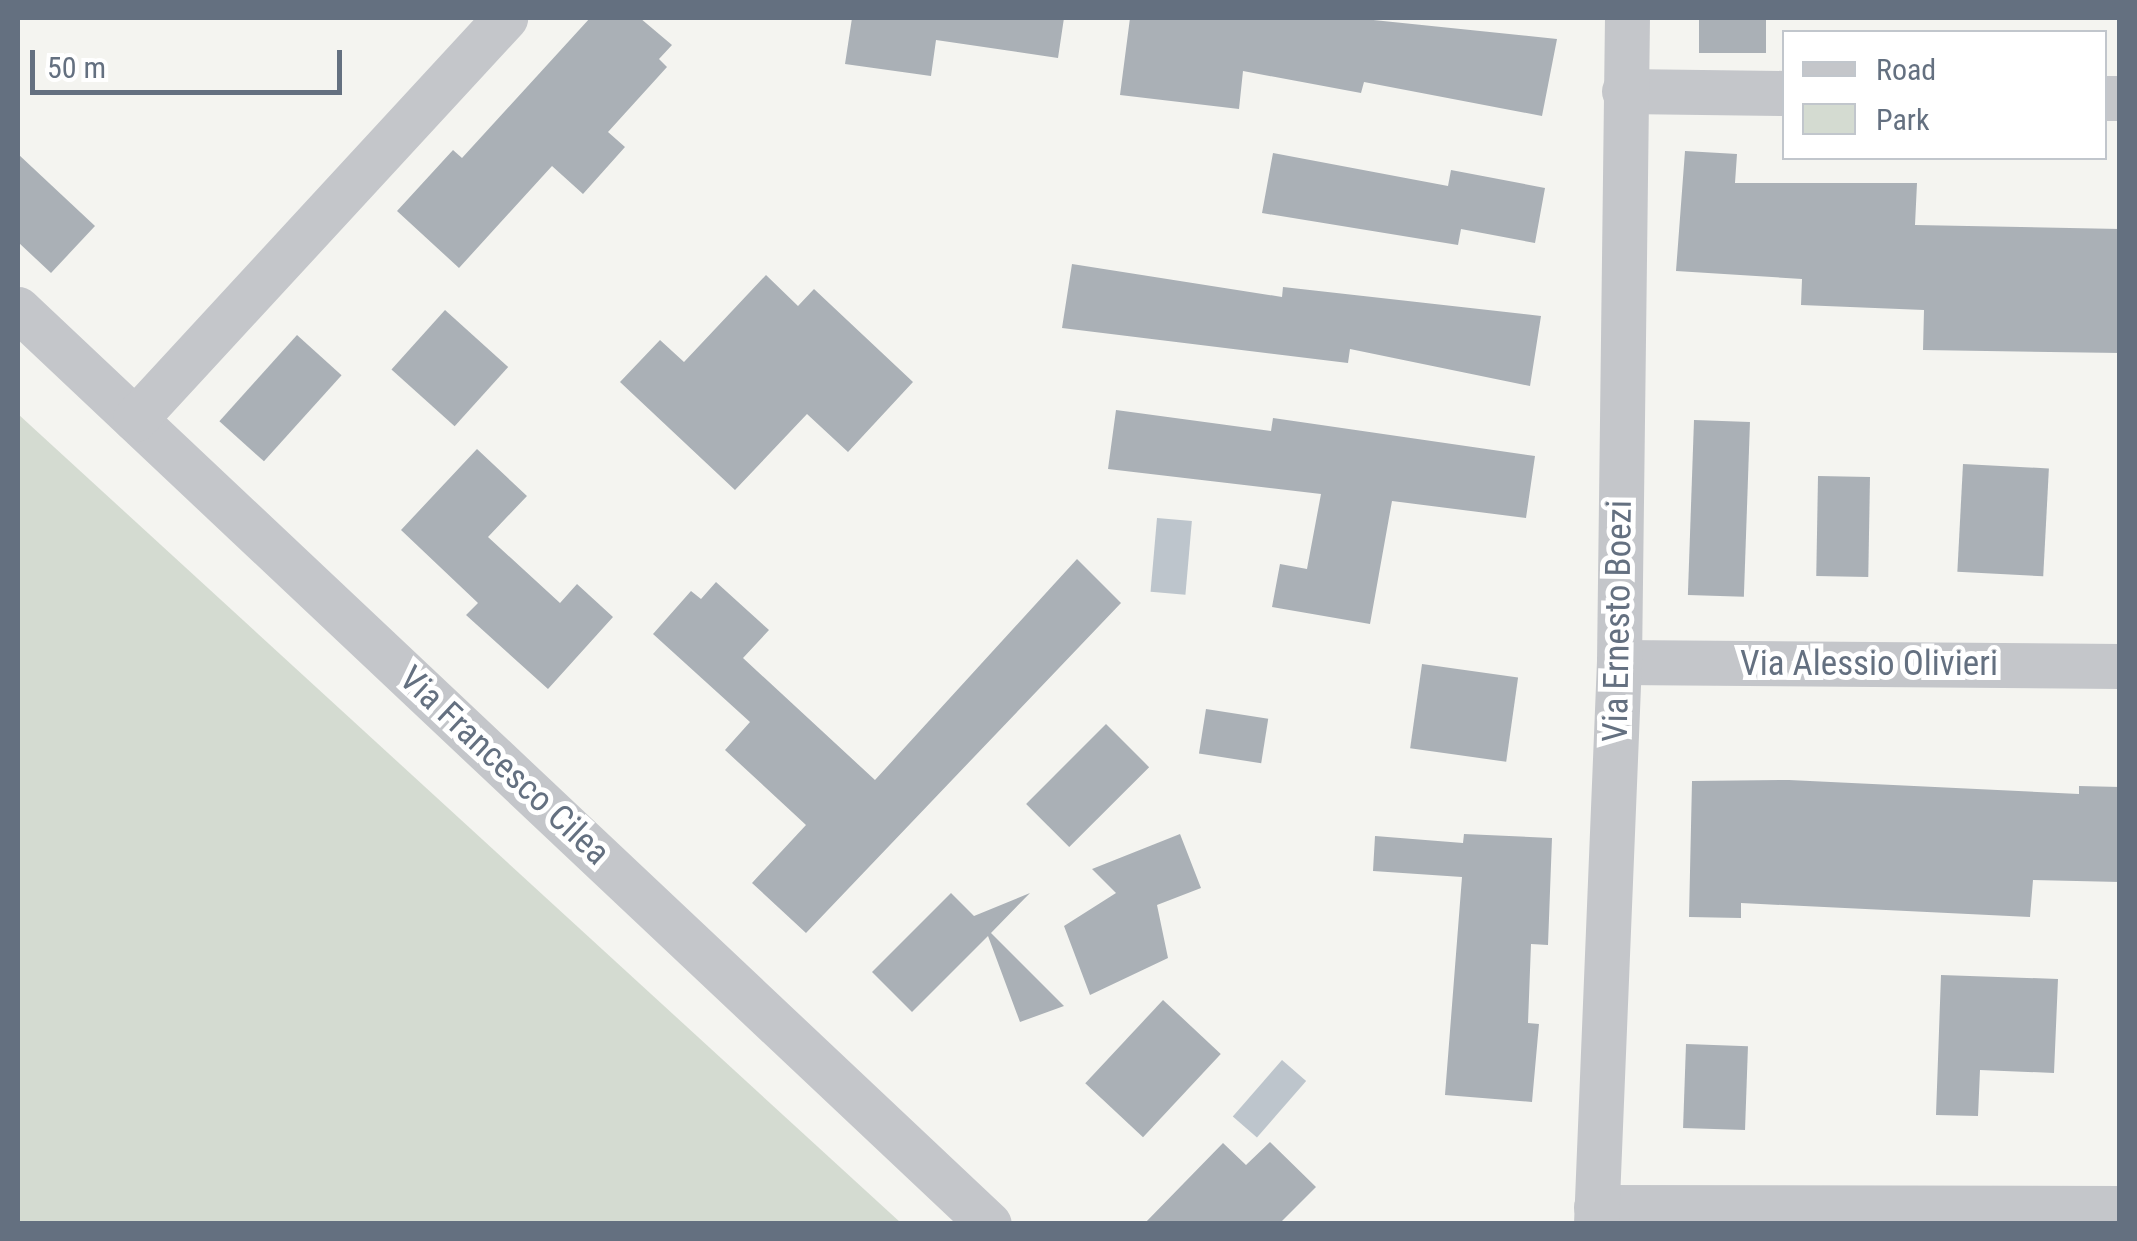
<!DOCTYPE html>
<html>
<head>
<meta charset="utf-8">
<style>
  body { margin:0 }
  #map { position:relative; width:2137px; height:1241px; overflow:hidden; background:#f4f4f0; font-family:"Roboto Condensed",sans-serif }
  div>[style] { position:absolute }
  .green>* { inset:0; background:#d4dbd1 }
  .water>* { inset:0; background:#bdc5cc; transform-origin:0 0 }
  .building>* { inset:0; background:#aab0b6; transform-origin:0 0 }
  .street>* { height:45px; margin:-22.5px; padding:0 22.5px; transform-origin:22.5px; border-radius:22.5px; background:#c4c6ca }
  span { translate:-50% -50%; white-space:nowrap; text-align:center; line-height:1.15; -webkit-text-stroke:10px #fff; paint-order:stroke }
  .street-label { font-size:35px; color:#647080 }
  .frame { position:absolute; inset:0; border:20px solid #647080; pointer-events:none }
  .legend { position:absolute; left:1782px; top:30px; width:325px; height:130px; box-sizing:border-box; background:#fff; border:2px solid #c1c6cc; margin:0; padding:12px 18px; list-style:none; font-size:30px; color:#647080 }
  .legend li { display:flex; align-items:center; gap:20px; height:50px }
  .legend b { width:50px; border:2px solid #c1c6cc }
  .scale { position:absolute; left:30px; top:50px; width:312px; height:45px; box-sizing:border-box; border:5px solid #647080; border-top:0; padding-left:12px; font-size:30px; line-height:35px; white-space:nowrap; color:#647080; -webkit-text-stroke:8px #fff; paint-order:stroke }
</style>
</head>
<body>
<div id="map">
  <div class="green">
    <i style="clip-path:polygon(18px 414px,901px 1223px,18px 1223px)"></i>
  </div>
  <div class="water">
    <i style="left:1157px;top:518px;width:35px;height:74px;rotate:5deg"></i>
    <i style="left:1282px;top:1060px;width:32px;height:75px;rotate:41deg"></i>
  </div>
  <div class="building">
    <i style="clip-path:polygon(590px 18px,640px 18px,672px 45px,659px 59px,667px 67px,608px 132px,625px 147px,583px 194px,552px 166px,459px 268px,397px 211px,453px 150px,462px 158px)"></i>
    <i style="clip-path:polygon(852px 18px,1064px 18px,1058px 58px,936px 40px,931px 76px,845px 64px)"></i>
    <i style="clip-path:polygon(1130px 18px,1354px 18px,1557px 39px,1542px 116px,1364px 82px,1361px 93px,1243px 71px,1239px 109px,1120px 95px)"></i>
    <i style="left:1699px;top:18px;width:67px;height:35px"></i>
    <i style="clip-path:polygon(1685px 151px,1737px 154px,1735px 183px,1917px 183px,1915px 225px,2120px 229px,2120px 353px,1923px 350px,1924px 310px,1801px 305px,1802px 279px,1676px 271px)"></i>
    <i style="clip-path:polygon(1273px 153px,1448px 186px,1451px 170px,1545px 188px,1535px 243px,1461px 229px,1458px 245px,1262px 213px)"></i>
    <i style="clip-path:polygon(18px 154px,95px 226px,51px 273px,18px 242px)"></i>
    <i style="clip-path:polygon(1072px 264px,1282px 297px,1283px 287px,1541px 316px,1530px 386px,1350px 349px,1348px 363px,1062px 328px)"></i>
    <i style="clip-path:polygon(766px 275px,798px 306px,814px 289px,913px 382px,848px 452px,807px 414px,735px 490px,620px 382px,660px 340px,684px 362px)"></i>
    <i style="left:445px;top:310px;width:85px;height:80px;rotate:42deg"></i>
    <i style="left:297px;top:335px;width:60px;height:116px;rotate:42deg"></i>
    <i style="clip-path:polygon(1116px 410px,1271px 431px,1273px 418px,1535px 456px,1526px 518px,1392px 501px,1370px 624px,1272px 607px,1280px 564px,1307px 569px,1321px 494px,1108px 469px)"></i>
    <i style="left:1694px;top:420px;width:56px;height:175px;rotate:2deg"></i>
    <i style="clip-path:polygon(477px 449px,527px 496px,488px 537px,560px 603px,577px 584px,613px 617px,548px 689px,466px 615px,478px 603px,401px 530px)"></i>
    <i style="left:1963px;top:464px;width:86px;height:108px;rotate:3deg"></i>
    <i style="left:1818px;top:476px;width:52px;height:100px;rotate:1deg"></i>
    <i style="clip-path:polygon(1077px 559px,1121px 603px,806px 933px,752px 883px,806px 825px,725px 750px,750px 722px,653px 634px,691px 591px,701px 599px,716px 582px,769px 630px,743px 658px,875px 780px)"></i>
    <i style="left:1422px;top:664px;width:97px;height:85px;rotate:8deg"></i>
    <i style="left:1206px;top:709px;width:63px;height:45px;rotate:9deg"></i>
    <i style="left:1106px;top:724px;width:61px;height:113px;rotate:45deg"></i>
    <i style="clip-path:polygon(1789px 780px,2079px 794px,2079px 786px,2120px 787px,2120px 882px,2033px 880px,2030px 917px,1741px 903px,1741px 918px,1689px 917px,1692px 781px)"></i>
    <i style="clip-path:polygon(1180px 834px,1201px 888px,1157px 905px,1168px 958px,1090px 995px,1064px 926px,1116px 893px,1092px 869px)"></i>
    <i style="clip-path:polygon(1464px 834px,1552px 838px,1548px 945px,1531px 944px,1528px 1023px,1539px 1024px,1532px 1102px,1445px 1095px,1462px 877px,1373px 871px,1375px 836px,1463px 843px)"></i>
    <i style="clip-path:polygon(951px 893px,974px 916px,1030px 893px,991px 933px,1064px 1006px,1020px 1022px,988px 936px,912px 1012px,872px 972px)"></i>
    <i style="clip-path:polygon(1941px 975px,2058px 979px,2054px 1073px,1980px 1070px,1978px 1116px,1936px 1115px)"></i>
    <i style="left:1163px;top:1000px;width:79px;height:114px;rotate:43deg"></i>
    <i style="left:1686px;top:1044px;width:62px;height:84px;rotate:2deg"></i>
    <i style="clip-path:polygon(1270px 1142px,1316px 1187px,1279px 1224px,1144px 1224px,1223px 1143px,1246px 1165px)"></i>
  </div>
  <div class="street">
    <i style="left:1624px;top:91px;width:160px;rotate:0.7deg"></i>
    <i style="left:2104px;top:98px;width:16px"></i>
    <i style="left:18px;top:309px;width:1334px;rotate:43.3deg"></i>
    <i style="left:135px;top:419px;width:546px;rotate:-47.3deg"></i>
    <i style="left:1619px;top:662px;width:501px;rotate:0.46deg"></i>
    <i style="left:1596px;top:1207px;width:524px;rotate:0.11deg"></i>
    <i style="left:1596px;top:1224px;width:562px;rotate:-87.66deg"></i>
    <i style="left:1619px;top:662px;width:644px;rotate:-89.29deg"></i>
  </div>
  <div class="street-label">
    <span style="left:1618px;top:621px;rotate:-89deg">Via Ernesto Boezi</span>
    <span style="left:1869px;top:664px">Via Alessio Olivieri</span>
    <span style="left:504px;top:766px;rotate:43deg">Via Francesco Cilea</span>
  </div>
  <div class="frame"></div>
  <ul class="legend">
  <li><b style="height:12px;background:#c4c6ca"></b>Road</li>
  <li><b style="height:28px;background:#d4dbd1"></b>Park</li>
  </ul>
  <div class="scale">50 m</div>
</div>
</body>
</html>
